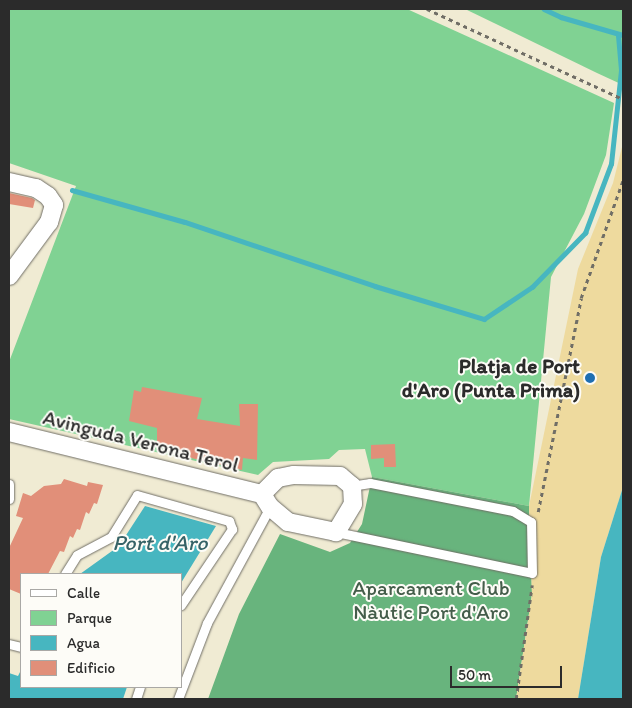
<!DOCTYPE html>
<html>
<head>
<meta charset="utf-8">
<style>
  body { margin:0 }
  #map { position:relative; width:632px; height:708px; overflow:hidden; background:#f0ebd3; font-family:Itim,sans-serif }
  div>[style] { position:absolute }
  .green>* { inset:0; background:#80d293 }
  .forest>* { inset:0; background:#68b47d }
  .sand>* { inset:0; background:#eeda9e }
  .water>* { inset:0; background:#47b6c0 }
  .stream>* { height:4.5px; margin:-2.25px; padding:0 2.25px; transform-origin:2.25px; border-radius:2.25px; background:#47b6c0 }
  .building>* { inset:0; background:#e18f79 }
  .path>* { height:2.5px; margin-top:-1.25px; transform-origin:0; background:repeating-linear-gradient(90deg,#706e66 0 4px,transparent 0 8px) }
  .roads { filter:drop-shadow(0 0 1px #706e66) drop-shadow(0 0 1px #706e66) }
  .service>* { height:9px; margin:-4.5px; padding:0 4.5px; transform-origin:4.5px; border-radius:4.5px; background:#fff }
  .minor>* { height:18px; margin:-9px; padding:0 9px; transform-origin:9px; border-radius:9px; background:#fff }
  .dots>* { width:14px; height:14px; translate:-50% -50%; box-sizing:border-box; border:2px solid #fdfcf7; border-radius:50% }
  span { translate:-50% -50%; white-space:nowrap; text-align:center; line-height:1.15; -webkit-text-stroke:4px #fdfcf7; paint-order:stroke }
  .poi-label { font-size:21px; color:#2b2b2b; font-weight:700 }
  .right { translate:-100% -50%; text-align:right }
  .street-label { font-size:21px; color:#2b2b2b }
  .park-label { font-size:21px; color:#445d4a }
  .water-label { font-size:22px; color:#366367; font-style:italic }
  .frame { position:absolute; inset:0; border:10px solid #2b2b2b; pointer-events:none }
  .legend { position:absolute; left:20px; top:573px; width:162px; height:115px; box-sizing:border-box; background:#fdfcf7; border:1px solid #a9a8a5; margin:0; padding:6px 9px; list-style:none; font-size:15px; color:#2b2b2b }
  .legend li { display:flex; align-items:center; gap:10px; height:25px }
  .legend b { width:25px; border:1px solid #a9a8a5 }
  .scale { position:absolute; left:450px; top:666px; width:112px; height:22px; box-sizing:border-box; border:2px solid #2b2b2b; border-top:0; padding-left:6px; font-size:15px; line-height:18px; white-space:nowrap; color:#2b2b2b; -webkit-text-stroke:4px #fdfcf7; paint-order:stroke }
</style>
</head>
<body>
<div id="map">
  <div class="green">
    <i style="clip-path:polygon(9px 9px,407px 9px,614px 103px,606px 155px,584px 214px,551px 277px,529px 506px,372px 477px,365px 449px,339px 450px,329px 459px,273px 462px,258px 475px,9px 419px,9px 362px,76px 186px,9px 163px)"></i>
    <i style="clip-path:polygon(465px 9px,623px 9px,623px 85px,597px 73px)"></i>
  </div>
  <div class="forest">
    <i style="clip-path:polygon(372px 477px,529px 506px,532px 594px,516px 699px,208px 699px,239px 614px,280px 534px,330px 552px,350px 543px,362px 524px)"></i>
  </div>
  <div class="sand">
    <i style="clip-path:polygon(623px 143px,623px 487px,601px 557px,578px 699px,516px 699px,532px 594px,529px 506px,578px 269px,613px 183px)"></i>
  </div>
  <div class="water">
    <i style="clip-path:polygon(623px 487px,623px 699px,578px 699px,601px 557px)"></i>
    <i style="clip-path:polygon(145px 506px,216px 526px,181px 583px,181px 574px,80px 574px,119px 546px)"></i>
    <i style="clip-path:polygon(21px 670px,21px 687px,127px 687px,123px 699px,9px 699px,9px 673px,18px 676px)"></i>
  </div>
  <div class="stream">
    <i style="left:544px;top:9px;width:19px;rotate:25deg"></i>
    <i style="left:561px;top:17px;width:65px;rotate:16.2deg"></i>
    <i style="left:72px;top:190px;width:117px;rotate:15.8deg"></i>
    <i style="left:185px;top:222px;width:200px;rotate:18.6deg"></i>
    <i style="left:375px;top:286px;width:114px;rotate:16.8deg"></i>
    <i style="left:484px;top:319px;width:58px;rotate:-33.7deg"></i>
    <i style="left:532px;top:287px;width:76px;rotate:-45.5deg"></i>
    <i style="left:585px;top:233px;width:74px;rotate:-69.4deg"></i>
    <i style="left:611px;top:164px;width:95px;rotate:-83.9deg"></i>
    <i style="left:621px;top:70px;width:35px;rotate:-95deg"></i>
  </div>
  <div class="building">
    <i style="clip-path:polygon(9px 193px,32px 198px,35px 200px,33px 208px,9px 204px)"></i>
    <i style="clip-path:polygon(142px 387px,202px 398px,197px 419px,240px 426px,239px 404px,258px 404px,257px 460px,243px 458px,242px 470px,170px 453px,172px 446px,157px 443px,157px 428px,129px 421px,134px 390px,141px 392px)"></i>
    <i style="clip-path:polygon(395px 444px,396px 467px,384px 467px,384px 458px,371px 459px,371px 445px)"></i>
    <i style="clip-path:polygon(64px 479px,87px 486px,88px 482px,103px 485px,97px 504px,94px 503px,89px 514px,86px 512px,80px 530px,77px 529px,73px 538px,70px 536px,64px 552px,60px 551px,48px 574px,21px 574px,21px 594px,9px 589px,9px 548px,23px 518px,16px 516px,23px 493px,31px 496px,44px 486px,61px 484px)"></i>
  </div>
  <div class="path">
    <i style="left:427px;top:9px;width:216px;rotate:24.7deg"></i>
    <i style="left:538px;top:512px;width:218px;rotate:-78.6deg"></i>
    <i style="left:581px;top:298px;width:125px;rotate:-70.4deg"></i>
    <i style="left:516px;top:699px;width:115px;rotate:-82deg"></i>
  </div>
  <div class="roads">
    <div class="service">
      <i style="left:9px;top:484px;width:15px;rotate:90deg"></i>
      <i style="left:336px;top:532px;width:200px;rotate:11.8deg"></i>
      <i style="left:532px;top:573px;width:51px;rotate:-91.1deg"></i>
      <i style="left:531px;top:522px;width:21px;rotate:-149deg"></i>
      <i style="left:513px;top:511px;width:146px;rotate:-168.9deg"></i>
      <i style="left:370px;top:483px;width:18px;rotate:171deg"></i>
      <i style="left:65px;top:574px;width:22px;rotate:-58deg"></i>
      <i style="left:77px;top:555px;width:38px;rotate:-28deg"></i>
      <i style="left:111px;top:537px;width:49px;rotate:-58.2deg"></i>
      <i style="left:137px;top:495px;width:96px;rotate:15.8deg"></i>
      <i style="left:229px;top:521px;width:9px;rotate:69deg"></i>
      <i style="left:232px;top:529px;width:92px;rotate:123.9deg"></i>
      <i style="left:9px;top:644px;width:12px;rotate:14deg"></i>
      <i style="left:136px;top:699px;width:13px;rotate:-72deg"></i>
      <i style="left:178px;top:699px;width:81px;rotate:-69.1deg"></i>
      <i style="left:207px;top:623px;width:132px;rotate:-61.5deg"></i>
    </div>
    <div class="minor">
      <i style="left:9px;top:182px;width:28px;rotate:13deg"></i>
      <i style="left:36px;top:188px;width:14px;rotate:34deg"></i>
      <i style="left:48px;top:196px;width:11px;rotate:56deg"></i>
      <i style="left:54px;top:205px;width:18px;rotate:106deg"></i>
      <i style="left:49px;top:222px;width:67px;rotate:126.5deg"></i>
      <i style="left:9px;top:432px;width:260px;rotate:13.8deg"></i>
      <i style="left:294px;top:475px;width:46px;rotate:1.2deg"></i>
      <i style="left:340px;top:476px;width:16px;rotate:40deg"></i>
      <i style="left:352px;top:486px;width:18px;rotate:87deg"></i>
      <i style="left:353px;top:504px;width:33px;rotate:121deg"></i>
      <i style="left:336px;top:532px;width:49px;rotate:-168.2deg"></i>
      <i style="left:288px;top:522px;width:23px;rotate:-140deg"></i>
      <i style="left:270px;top:507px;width:15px;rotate:-122deg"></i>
      <i style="left:262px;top:494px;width:23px;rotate:-45deg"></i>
      <i style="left:278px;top:478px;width:16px;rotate:-11deg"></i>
    </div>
  </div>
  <div class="dots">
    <i style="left:590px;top:378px;background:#1f6fb2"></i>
  </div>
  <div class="poi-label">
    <span class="right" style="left:580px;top:378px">Platja de Port<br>d'Aro (Punta Prima)</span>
  </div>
  <div class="street-label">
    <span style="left:141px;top:441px;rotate:14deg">Avinguda Verona Terol</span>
  </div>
  <div class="park-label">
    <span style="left:431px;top:600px">Aparcament Club<br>Nàutic Port d'Aro</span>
  </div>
  <div class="water-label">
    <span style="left:160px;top:543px">Port d'Aro</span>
  </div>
  <div class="frame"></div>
  <ul class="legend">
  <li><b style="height:6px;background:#fff"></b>Calle</li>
  <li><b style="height:14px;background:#80d293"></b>Parque</li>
  <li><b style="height:14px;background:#47b6c0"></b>Agua</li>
  <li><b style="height:14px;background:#e18f79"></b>Edificio</li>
  </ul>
  <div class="scale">50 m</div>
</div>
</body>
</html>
